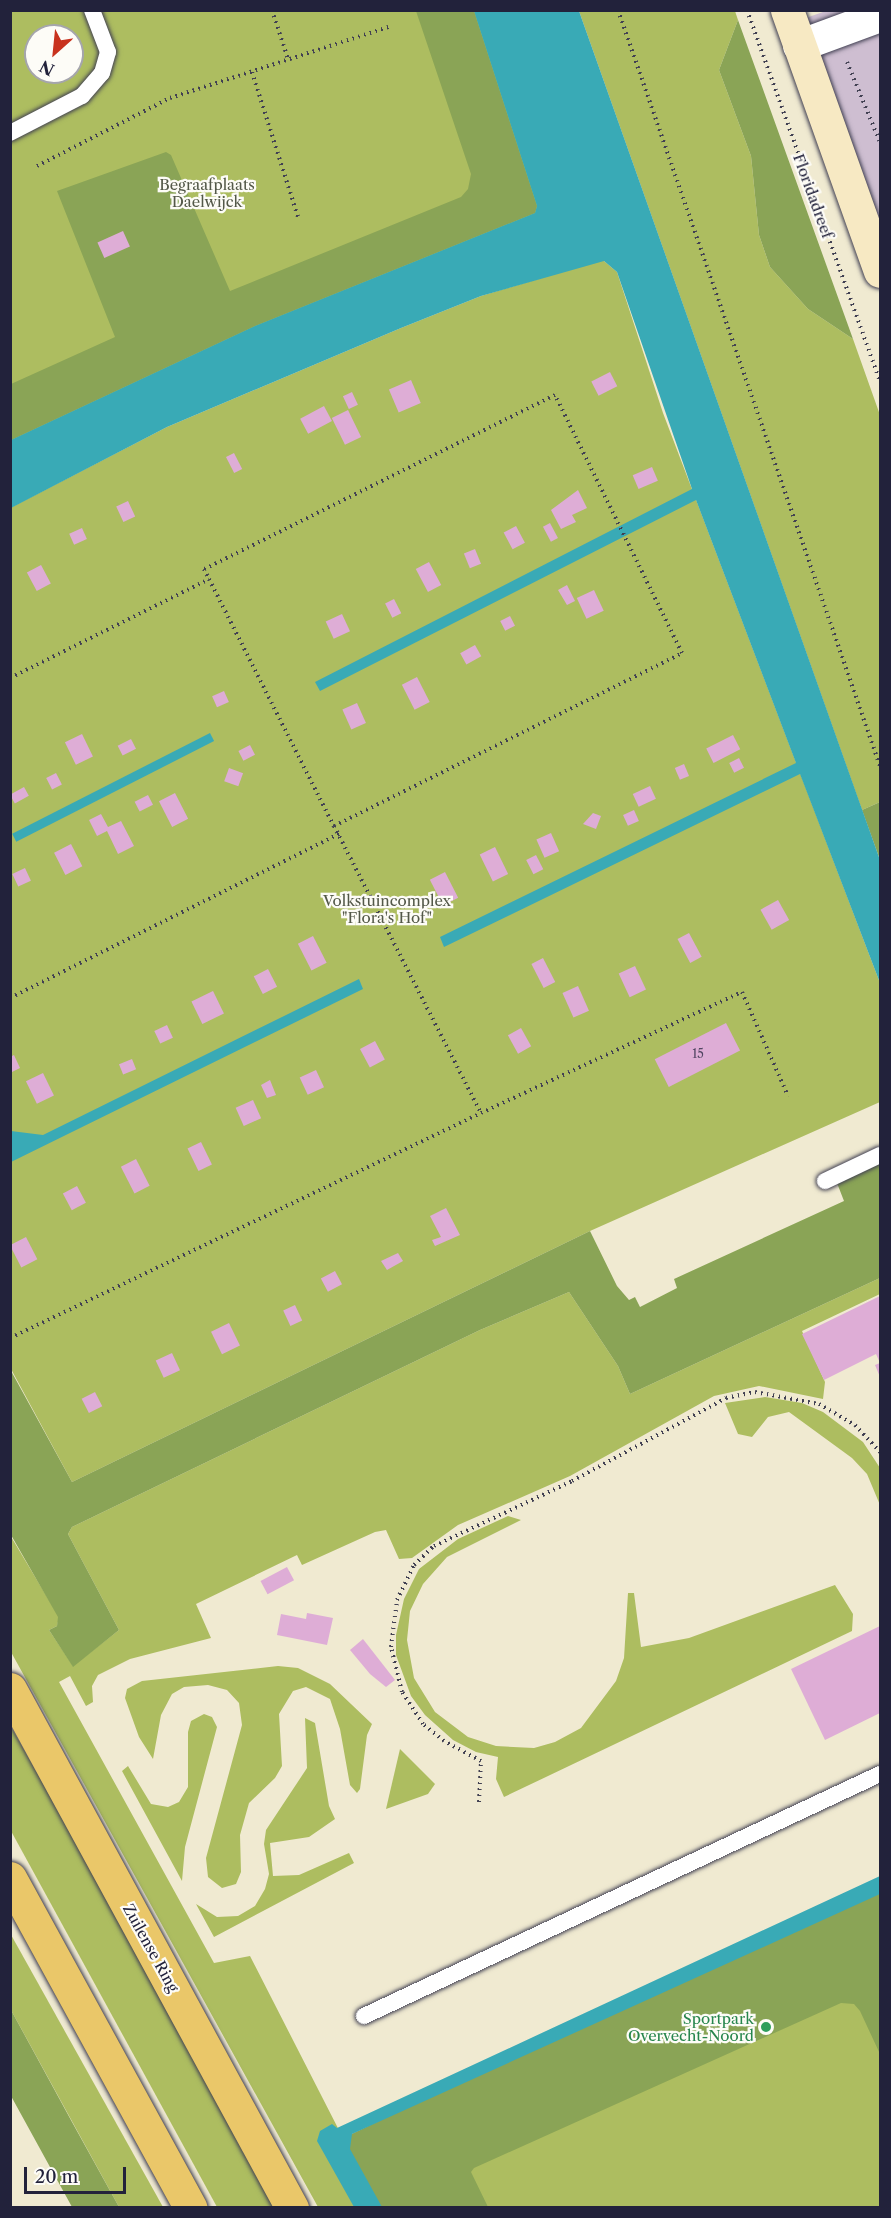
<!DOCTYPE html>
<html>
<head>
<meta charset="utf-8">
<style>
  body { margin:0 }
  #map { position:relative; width:891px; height:2218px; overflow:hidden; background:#f0ead1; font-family:"Libre Caslon Text",serif }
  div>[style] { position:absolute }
  .industrial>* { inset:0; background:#cebed1 }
  .green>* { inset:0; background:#adbd60 }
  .forest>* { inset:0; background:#8aa456 }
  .water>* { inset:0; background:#39aab6; transform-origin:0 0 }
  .building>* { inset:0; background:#deadd6; transform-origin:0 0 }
  .path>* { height:4px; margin-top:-2px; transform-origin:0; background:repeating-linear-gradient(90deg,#414052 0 1.5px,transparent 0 6px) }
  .roads { filter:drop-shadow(0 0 2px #414052) drop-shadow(0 0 2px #414052) }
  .lane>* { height:16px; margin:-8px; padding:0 8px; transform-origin:8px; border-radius:8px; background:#fff }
  .street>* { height:32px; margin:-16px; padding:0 16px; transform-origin:16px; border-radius:16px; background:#fff }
  .secondary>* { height:33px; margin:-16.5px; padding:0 16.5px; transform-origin:16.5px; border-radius:16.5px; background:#f7e9c3 }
  .primary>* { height:33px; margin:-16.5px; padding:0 16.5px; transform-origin:16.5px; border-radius:16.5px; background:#eac769 }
  .dots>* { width:16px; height:16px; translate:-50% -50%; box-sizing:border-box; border:3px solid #fdfcf7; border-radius:50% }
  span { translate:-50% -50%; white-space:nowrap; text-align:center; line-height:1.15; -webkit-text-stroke:4.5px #fdfcf7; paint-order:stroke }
  .number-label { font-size:12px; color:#514562 }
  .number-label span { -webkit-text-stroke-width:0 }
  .park-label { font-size:15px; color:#535848 }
  .street-label { font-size:15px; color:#22223b }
  .leisure-label { font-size:15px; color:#27864d }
  .right { translate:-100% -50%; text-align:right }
  .frame { position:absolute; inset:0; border:12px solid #22223b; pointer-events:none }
  .north { position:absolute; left:24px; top:24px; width:60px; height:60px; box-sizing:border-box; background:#fdfcf7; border:2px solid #a5a5ac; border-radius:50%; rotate:207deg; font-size:16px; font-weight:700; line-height:24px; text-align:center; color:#22223b }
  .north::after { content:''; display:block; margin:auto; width:21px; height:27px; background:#c8321e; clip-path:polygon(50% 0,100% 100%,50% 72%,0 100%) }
  .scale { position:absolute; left:24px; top:2167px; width:102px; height:27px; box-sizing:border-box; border:3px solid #22223b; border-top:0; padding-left:8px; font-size:18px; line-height:21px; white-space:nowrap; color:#22223b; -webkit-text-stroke:4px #fdfcf7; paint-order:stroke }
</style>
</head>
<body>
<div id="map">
  <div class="industrial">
    <i style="clip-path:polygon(826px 11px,880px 11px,880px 272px,794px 22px)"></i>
  </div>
  <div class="green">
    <i style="clip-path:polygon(evenodd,10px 11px,507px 11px,590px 226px,11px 473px,10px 11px,36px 36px,72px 36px,72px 72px,36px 72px,36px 36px)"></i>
    <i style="clip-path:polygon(579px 11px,735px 11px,738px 20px,719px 70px,751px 156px,759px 235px,770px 267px,808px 309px,853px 339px,880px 415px,880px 802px,862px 810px)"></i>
    <i style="clip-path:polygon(598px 261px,604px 261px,617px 272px,663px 413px,880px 983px,880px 1102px,590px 1231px,72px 1482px,11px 1369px,10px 508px,167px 427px,401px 328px,481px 296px)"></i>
    <i style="clip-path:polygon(880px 1278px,880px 1294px,802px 1331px,825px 1382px,823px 1399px,759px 1386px,714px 1396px,570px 1476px,458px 1525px,412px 1558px,399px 1559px,386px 1530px,375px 1532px,302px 1565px,297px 1555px,196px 1604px,211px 1638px,130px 1659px,98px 1675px,92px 1686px,93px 1702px,86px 1706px,70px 1676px,59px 1682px,214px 1963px,250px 1956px,343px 2138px,371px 2207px,318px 2207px,11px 1652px,10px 1535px,59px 1617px,57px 1626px,49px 1630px,73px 1666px,119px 1630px,68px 1534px,72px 1527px,480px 1330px,569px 1292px,618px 1366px,630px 1394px)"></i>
    <i style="clip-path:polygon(765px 1397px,802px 1403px,823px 1412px,863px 1442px,880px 1468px,880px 1505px,867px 1474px,852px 1458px,789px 1412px,768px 1417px,752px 1437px,738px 1434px,725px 1403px)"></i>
    <i style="clip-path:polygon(508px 1516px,521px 1520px,447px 1557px,423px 1584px,410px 1611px,407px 1640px,414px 1678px,435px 1712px,468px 1737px,496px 1746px,534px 1748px,555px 1742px,581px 1728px,616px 1681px,624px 1658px,628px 1593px,634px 1593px,641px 1647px,689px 1638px,835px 1585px,853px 1614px,852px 1631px,504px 1797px,496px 1779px,498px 1757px,476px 1752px,453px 1740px,425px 1715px,411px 1696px,396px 1655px,396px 1635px,404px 1599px,419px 1569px,458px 1539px)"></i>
    <i style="clip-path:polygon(278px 1666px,298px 1668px,330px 1684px,372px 1724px,367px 1735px,360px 1789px,357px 1793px,350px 1785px,340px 1729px,330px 1699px,306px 1687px,293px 1691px,279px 1714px,282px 1766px,275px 1778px,249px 1803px,240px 1835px,241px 1872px,236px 1884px,222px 1888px,208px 1877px,206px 1858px,242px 1725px,239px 1703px,227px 1690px,208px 1685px,184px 1687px,172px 1694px,161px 1715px,153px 1759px,139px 1737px,125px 1698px,127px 1689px,142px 1681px)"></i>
    <i style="clip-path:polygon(204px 1714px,212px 1717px,217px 1727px,185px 1847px,182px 1881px,122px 1771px,128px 1766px,151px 1804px,168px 1807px,179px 1802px,188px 1787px,188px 1732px,191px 1721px)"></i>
    <i style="clip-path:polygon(305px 1718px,315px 1723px,329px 1806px,335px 1819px,309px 1837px,270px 1843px,273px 1876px,299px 1875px,349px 1853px,354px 1863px,214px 1937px,196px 1904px,217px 1917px,238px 1916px,255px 1906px,265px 1889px,269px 1874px,264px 1844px,266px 1830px,307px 1768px)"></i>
    <i style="clip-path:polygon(10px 1725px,45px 1787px,274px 2207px,217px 2207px,11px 1831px)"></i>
    <i style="clip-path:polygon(400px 1749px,435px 1784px,428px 1794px,386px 1809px)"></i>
    <i style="clip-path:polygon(880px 1923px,880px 2207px,462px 2207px,424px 2131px)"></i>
    <i style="clip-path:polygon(10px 1933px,163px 2207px,119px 2207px,11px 2010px)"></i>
  </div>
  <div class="forest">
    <i style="clip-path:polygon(416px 11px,474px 11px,537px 206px,535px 213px,255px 326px,11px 440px,11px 384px,115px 337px,57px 191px,166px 152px,171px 155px,230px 291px,461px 197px,468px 189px,471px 174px)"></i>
    <i style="clip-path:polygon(738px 20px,853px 339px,808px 309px,770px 267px,759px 235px,751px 156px,719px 70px)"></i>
    <i style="clip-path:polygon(880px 802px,880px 860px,862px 810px)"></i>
    <i style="clip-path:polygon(880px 1163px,880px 1278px,630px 1394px,618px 1366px,569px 1292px,480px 1330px,72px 1527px,68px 1534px,119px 1630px,73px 1667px,49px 1630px,57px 1626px,58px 1617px,11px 1535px,10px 1369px,72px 1482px,590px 1231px,617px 1286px,629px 1300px,635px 1297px,640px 1307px,677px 1288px,674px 1279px,844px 1201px,837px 1183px)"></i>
    <i style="clip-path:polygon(880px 1881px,880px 2054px,860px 2011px,854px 2004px,841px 2003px,474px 2168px,471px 2172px,488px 2207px,371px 2207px,339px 2140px)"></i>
    <i style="clip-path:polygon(11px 2010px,72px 2122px,119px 2207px,72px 2207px,11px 2096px)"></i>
  </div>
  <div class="water">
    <i style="clip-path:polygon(474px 11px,579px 11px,880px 860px,880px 983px,800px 774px,444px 947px,440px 937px,796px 763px,696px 500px,320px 691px,315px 682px,692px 489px,617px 272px,604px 261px,481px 296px,401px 328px,167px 427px,11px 508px,11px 440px,255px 326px,535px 213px,537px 206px)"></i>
    <i style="left:210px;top:733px;width:9px;height:222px;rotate:63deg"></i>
    <i style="clip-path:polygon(359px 979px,363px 989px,11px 1162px,11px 1131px,43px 1135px)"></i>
    <i style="clip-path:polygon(880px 1876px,880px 1894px,352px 2134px,350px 2149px,382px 2207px,354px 2207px,317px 2141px,320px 2131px,332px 2124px,337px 2128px)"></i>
  </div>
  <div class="building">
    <i style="left:123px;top:231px;width:17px;height:28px;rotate:66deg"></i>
    <i style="left:610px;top:372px;width:16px;height:21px;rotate:63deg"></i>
    <i style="left:411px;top:380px;width:25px;height:24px;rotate:67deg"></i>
    <i style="left:352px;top:392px;width:14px;height:10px;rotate:65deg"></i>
    <i style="left:324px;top:406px;width:17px;height:27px;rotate:62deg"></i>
    <i style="left:348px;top:410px;width:30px;height:18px;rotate:64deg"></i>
    <i style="left:234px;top:453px;width:18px;height:9px;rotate:63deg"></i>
    <i style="left:652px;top:467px;width:15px;height:21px;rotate:67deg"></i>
    <i style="clip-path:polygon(578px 490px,587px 508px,572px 515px,576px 522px,561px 529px,551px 510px)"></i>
    <i style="left:128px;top:501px;width:17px;height:13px;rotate:65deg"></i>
    <i style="left:550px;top:523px;width:17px;height:8px;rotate:62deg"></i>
    <i style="left:516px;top:526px;width:19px;height:14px;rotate:62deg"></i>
    <i style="left:82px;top:528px;width:12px;height:14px;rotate:66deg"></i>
    <i style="left:475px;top:549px;width:16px;height:12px;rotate:68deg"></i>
    <i style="left:429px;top:562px;width:26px;height:15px;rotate:62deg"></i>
    <i style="left:41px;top:565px;width:21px;height:16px;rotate:62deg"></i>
    <i style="clip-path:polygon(567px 585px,575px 601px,567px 605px,558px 590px)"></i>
    <i style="left:594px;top:590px;width:23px;height:19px;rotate:65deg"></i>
    <i style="left:394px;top:599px;width:16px;height:10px;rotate:63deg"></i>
    <i style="left:342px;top:614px;width:19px;height:18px;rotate:65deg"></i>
    <i style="left:510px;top:616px;width:11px;height:11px;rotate:63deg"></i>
    <i style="left:475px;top:645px;width:13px;height:17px;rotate:61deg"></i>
    <i style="left:417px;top:677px;width:28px;height:17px;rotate:63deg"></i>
    <i style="left:224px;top:691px;width:12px;height:13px;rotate:66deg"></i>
    <i style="left:357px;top:703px;width:22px;height:16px;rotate:66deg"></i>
    <i style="left:82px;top:734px;width:25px;height:19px;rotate:64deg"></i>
    <i style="left:733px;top:735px;width:16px;height:30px;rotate:63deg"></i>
    <i style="left:131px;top:739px;width:11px;height:15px;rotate:63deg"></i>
    <i style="left:250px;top:745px;width:11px;height:13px;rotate:63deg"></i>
    <i style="left:739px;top:758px;width:11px;height:11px;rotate:63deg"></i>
    <i style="left:684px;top:764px;width:13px;height:10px;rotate:67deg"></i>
    <i style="left:229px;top:768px;width:15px;height:14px;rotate:20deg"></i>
    <i style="left:56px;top:773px;width:13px;height:11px;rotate:63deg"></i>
    <i style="left:650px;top:786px;width:14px;height:19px;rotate:65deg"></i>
    <i style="left:24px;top:787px;width:10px;height:16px;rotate:61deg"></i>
    <i style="left:175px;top:793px;width:29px;height:18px;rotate:63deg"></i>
    <i style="left:148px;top:795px;width:11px;height:15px;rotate:63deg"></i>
    <i style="left:634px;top:810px;width:12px;height:12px;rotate:66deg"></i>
    <i style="clip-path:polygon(593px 813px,601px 816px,596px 829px,583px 824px)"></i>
    <i style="clip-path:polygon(101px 814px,108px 827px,121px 821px,134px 846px,118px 854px,107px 831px,97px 836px,89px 820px)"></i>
    <i style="left:551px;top:833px;width:20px;height:16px;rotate:66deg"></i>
    <i style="left:71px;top:844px;width:25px;height:19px;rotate:63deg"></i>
    <i style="left:495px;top:847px;width:30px;height:17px;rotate:64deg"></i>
    <i style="left:536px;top:855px;width:16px;height:11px;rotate:63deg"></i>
    <i style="left:25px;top:868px;width:14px;height:14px;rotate:65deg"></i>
    <i style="left:445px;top:872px;width:29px;height:17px;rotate:63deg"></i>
    <i style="left:778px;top:900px;width:23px;height:20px;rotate:61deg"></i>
    <i style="left:689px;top:933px;width:27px;height:13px;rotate:62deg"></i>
    <i style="left:313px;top:936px;width:30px;height:17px;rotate:63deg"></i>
    <i style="left:543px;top:958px;width:27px;height:13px;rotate:63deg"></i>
    <i style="left:635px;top:966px;width:26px;height:18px;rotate:65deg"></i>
    <i style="left:268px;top:969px;width:20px;height:16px;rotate:63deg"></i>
    <i style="left:578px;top:986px;width:27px;height:17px;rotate:66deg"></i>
    <i style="left:213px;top:991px;width:25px;height:24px;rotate:64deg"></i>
    <i style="left:726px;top:1023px;width:31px;height:80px;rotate:63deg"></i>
    <i style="left:167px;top:1025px;width:14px;height:14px;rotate:65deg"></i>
    <i style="left:521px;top:1028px;width:21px;height:15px;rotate:61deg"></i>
    <i style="left:375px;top:1041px;width:21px;height:17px;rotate:62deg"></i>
    <i style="clip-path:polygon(14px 1055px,20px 1068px,10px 1073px,10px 1057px)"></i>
    <i style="left:132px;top:1059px;width:11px;height:14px;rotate:68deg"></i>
    <i style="left:316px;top:1070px;width:19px;height:18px;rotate:65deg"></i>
    <i style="left:43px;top:1073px;width:25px;height:19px;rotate:64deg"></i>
    <i style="clip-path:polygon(270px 1080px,276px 1095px,267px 1098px,261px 1085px)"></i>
    <i style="left:253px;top:1100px;width:20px;height:19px;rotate:66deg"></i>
    <i style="left:201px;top:1142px;width:25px;height:15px;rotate:64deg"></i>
    <i style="left:136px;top:1159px;width:30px;height:17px;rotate:63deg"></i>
    <i style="left:77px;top:1186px;width:19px;height:16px;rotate:62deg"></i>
    <i style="clip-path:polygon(446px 1208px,460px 1235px,435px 1246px,432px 1240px,441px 1237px,430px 1216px)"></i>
    <i style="left:26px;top:1237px;width:25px;height:18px;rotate:63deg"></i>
    <i style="clip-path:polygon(398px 1253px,403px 1261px,387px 1270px,381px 1261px)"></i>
    <i style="left:335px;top:1271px;width:15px;height:16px;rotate:62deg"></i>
    <i style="clip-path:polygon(880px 1296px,880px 1377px,875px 1365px,880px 1363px,876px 1354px,824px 1380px,802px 1334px)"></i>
    <i style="left:295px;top:1305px;width:17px;height:13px;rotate:65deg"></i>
    <i style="left:229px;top:1323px;width:25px;height:20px;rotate:64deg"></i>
    <i style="left:172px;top:1353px;width:19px;height:18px;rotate:65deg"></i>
    <i style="left:95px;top:1392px;width:16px;height:15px;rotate:63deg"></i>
    <i style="left:287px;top:1567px;width:15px;height:30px;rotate:62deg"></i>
    <i style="clip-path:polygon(307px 1613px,333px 1618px,327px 1645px,277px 1635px,281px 1614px,306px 1619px)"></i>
    <i style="clip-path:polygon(880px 1626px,880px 1713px,825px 1740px,791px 1669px)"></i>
    <i style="clip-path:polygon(363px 1639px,395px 1680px,386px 1687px,370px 1674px,350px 1650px)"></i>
  </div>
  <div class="path">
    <i style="left:272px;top:10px;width:52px;rotate:71.9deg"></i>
    <i style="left:618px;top:10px;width:800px;rotate:70.89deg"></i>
    <i style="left:747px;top:10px;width:394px;rotate:70.3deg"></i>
    <i style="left:847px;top:62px;width:87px;rotate:67.6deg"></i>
    <i style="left:252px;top:72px;width:152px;rotate:72.4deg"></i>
    <i style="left:37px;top:166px;width:149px;rotate:-27.1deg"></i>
    <i style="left:170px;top:98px;width:230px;rotate:-18deg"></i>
    <i style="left:10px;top:678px;width:222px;rotate:-26.4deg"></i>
    <i style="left:334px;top:826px;width:389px;rotate:-26.4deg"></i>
    <i style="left:682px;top:653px;width:288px;rotate:-116.2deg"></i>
    <i style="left:555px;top:395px;width:392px;rotate:153.6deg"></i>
    <i style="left:204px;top:569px;width:11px;rotate:63deg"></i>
    <i style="left:209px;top:579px;width:277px;rotate:63.2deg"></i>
    <i style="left:334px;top:826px;width:322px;rotate:62.9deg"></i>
    <i style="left:481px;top:1113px;width:288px;rotate:-24.9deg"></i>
    <i style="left:742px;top:992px;width:114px;rotate:66.1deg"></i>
    <i style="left:10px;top:998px;width:368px;rotate:-26.5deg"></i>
    <i style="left:10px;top:1338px;width:522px;rotate:-25.53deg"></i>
    <i style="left:479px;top:1802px;width:41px;rotate:-87.2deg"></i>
    <i style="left:481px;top:1761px;width:42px;rotate:-151.6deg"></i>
    <i style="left:444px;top:1741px;width:27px;rotate:-141deg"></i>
    <i style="left:423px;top:1724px;width:38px;rotate:-123deg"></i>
    <i style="left:402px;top:1692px;width:46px;rotate:-103.7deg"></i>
    <i style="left:391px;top:1647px;width:47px;rotate:-82.7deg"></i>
    <i style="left:397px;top:1600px;width:39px;rotate:-64deg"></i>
    <i style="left:414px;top:1565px;width:28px;rotate:-44deg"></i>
    <i style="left:434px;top:1546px;width:153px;rotate:-25.2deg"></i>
    <i style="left:572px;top:1481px;width:175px;rotate:-28.3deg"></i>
    <i style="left:726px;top:1398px;width:30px;rotate:-12deg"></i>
    <i style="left:755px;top:1392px;width:65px;rotate:10.6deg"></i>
    <i style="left:819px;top:1404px;width:42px;rotate:30.3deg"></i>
    <i style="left:855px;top:1425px;width:37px;rotate:47deg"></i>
  </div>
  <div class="roads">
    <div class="lane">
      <i style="left:10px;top:133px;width:81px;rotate:-27.2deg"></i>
      <i style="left:82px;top:96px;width:30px;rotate:-49deg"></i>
      <i style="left:102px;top:73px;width:22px;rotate:-74deg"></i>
      <i style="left:108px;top:52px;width:45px;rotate:-110.9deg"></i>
      <i style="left:825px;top:1181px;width:61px;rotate:-25.3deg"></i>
      <i style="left:364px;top:2016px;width:570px;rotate:-25.13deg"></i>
    </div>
    <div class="street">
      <i style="left:799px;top:46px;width:86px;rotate:-20.3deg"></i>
    </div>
    <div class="secondary">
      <i style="left:787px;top:10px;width:277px;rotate:70.4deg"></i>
    </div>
    <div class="primary">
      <i style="left:10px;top:1689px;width:591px;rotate:61.48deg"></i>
      <i style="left:10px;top:1878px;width:376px;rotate:61.3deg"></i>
    </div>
  </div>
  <div class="dots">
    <i style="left:766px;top:2027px;background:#2e9e5b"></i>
  </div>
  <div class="number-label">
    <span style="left:698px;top:1054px">15</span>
  </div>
  <div class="park-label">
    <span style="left:207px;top:193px">Begraafplaats<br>Daelwijck</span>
    <span style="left:387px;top:909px">Volkstuincomplex<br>"Flora's Hof"</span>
  </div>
  <div class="street-label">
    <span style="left:813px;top:196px;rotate:70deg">Floridadreef</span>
    <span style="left:151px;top:1948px;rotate:61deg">Zuilense Ring</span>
  </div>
  <div class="leisure-label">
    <span class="right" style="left:754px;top:2027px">Sportpark<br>Overvecht-Noord</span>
  </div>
  <div class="frame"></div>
  <div class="north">N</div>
  <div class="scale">20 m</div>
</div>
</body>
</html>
